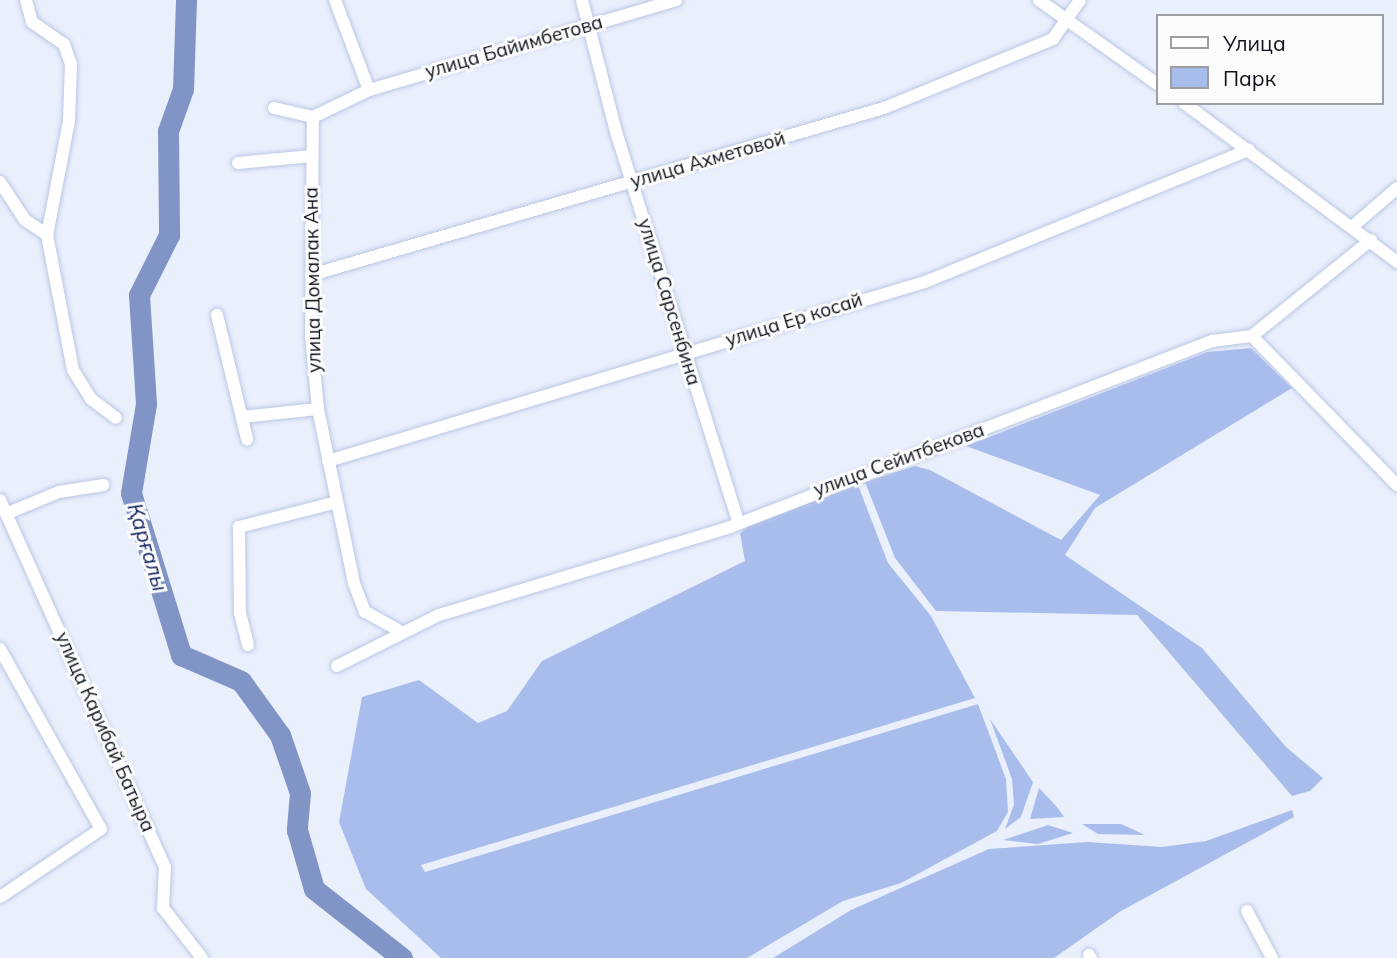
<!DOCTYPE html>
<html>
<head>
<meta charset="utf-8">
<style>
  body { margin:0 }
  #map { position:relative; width:1397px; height:958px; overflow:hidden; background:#eaeffc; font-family:Mulish,sans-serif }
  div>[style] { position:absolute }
  .green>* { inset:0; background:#a9bded }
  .river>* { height:21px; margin:-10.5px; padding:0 10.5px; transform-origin:10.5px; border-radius:10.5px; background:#8094c6 }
  .roads { filter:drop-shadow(0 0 2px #bac7e4) drop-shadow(0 0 2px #bac7e4) }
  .minor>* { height:12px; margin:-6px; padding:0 6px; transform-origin:6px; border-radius:6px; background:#fff }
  span { translate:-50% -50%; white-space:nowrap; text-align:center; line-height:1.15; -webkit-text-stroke:6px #fcfcfc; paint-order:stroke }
  .street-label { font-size:19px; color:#0e121c }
  .water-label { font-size:21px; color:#162763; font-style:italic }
  .legend { position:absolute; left:1156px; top:14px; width:228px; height:91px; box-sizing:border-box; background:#fcfcfc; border:2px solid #9d9ea2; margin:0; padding:9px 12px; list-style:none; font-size:21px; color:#0e121c }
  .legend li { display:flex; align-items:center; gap:14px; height:35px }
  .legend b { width:35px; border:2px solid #9d9ea2 }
</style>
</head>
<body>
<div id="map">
  <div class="green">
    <i style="clip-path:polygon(1251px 348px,1292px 388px,1095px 508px,1065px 555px,1202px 648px,1286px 747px,1323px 778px,1310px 791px,1292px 796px,1137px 615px,936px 611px,895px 558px,865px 482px,915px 466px,930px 470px,1061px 540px,1100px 495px,966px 446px,1207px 352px)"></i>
    <i style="clip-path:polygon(856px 480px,888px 563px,931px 616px,975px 698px,421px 865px,425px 872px,978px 704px,1006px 779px,1008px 812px,997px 831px,901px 883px,843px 901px,747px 958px,441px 958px,366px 889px,339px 822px,362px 697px,419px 680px,478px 723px,507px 711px,542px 661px,745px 561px,740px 533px,754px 521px)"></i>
    <i style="clip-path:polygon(990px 719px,1033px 782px,1021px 817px,1005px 829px,1014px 805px,1012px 779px)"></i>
    <i style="clip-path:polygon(1039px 788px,1057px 807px,1064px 817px,1030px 819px)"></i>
    <i style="clip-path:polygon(1292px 810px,1294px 817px,1121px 911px,1054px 958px,773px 958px,851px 910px,989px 849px,1087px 842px,1162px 847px,1206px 841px)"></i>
    <i style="clip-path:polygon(1082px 824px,1121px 824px,1145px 835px,1098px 834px)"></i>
    <i style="clip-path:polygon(1048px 825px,1073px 833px,1038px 844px,1003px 840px)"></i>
  </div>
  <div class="river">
    <i style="left:186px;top:0;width:89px;rotate:91.9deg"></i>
    <i style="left:183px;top:89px;width:45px;rotate:109.7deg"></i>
    <i style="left:168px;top:131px;width:104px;rotate:89.4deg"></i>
    <i style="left:169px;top:235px;width:67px;rotate:116.6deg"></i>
    <i style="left:139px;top:295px;width:109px;rotate:86.3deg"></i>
    <i style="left:146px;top:404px;width:90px;rotate:99.6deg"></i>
    <i style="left:131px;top:493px;width:170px;rotate:72.8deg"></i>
    <i style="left:181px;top:655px;width:65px;rotate:23.4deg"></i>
    <i style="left:241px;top:681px;width:67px;rotate:54.2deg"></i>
    <i style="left:280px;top:735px;width:61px;rotate:71deg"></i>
    <i style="left:300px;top:793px;width:37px;rotate:95deg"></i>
    <i style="left:297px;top:830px;width:61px;rotate:73.9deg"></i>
    <i style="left:314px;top:889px;width:112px;rotate:38.1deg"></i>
  </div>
  <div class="roads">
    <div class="minor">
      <i style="left:26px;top:0;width:23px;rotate:75deg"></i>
      <i style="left:32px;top:22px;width:39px;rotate:35deg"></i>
      <i style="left:64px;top:44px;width:21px;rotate:71deg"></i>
      <i style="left:71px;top:64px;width:57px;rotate:92deg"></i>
      <i style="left:69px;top:121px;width:116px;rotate:100.9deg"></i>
      <i style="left:47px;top:235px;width:137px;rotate:79.1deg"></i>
      <i style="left:73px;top:370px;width:34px;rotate:58deg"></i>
      <i style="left:91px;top:399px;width:31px;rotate:37deg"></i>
      <i style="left:335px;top:0;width:96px;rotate:69.3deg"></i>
      <i style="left:582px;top:0;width:139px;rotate:75.5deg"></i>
      <i style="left:617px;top:135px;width:405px;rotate:72.6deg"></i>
      <i style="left:1039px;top:0;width:145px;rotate:35.4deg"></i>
      <i style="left:1184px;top:103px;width:266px;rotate:36.7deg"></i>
      <i style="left:274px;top:108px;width:40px;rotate:13deg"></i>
      <i style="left:238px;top:163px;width:74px;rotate:-5.4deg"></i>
      <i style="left:0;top:182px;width:45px;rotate:56.7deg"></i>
      <i style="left:25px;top:220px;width:27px;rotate:34deg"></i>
      <i style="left:1352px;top:227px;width:60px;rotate:-40.9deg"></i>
      <i style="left:311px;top:275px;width:597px;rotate:-16.25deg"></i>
      <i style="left:884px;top:108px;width:183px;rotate:-22.2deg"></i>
      <i style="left:1053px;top:39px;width:47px;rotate:-55.3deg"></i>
      <i style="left:217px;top:315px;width:128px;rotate:76.4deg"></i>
      <i style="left:1252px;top:336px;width:208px;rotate:45.8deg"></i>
      <i style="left:242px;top:417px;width:76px;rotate:-6deg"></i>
      <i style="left:328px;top:461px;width:623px;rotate:-16.69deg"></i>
      <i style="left:925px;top:282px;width:350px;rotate:-22.2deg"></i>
      <i style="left:0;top:500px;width:402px;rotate:65.8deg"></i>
      <i style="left:165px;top:867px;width:41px;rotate:92.8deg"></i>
      <i style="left:163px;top:908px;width:63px;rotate:52deg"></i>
      <i style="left:8px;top:513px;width:55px;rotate:-22.4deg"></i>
      <i style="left:59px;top:492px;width:45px;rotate:-9deg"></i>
      <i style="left:398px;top:630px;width:38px;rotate:-151deg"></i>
      <i style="left:365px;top:612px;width:31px;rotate:-111deg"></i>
      <i style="left:354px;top:583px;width:178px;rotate:-101.7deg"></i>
      <i style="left:318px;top:409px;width:74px;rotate:-95.4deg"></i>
      <i style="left:311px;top:335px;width:218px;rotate:-89.5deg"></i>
      <i style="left:313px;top:117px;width:62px;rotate:-25.7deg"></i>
      <i style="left:369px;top:90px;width:320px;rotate:-16.3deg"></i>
      <i style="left:248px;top:645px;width:33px;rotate:-104deg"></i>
      <i style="left:240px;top:613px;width:86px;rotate:-90.7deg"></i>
      <i style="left:239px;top:527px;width:101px;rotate:-14.3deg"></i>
      <i style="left:0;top:649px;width:206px;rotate:60.7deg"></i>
      <i style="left:101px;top:829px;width:122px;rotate:146deg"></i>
      <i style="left:337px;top:666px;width:114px;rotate:-26.6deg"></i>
      <i style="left:439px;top:615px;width:304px;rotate:-16.8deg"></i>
      <i style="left:730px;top:527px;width:517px;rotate:-21.1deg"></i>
      <i style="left:1212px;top:341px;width:40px;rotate:-7.1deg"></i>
      <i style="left:1252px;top:336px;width:153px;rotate:-38.9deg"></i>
      <i style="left:1247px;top:911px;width:53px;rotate:62deg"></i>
      <i style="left:1089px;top:955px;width:4px;rotate:56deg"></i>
    </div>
  </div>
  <div class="street-label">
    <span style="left:514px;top:47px;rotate:-16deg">улица Байимбетова</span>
    <span style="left:708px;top:160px;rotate:-16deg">улица Ахметовой</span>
    <span style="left:313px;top:280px;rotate:-91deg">улица Домалак Ана</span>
    <span style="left:669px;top:302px;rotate:73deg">улица Сарсенбина</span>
    <span style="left:794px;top:320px;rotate:-17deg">улица Ер косай</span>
    <span style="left:899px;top:460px;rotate:-20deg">улица Сейитбекова</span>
    <span style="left:105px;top:732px;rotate:66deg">улица Карибай Батыра</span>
  </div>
  <div class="water-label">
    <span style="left:148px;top:547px;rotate:73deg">Қарғалы</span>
  </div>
  <ul class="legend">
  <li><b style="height:9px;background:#fff"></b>Улица</li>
  <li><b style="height:19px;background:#a9bded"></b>Парк</li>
  </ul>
</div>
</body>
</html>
